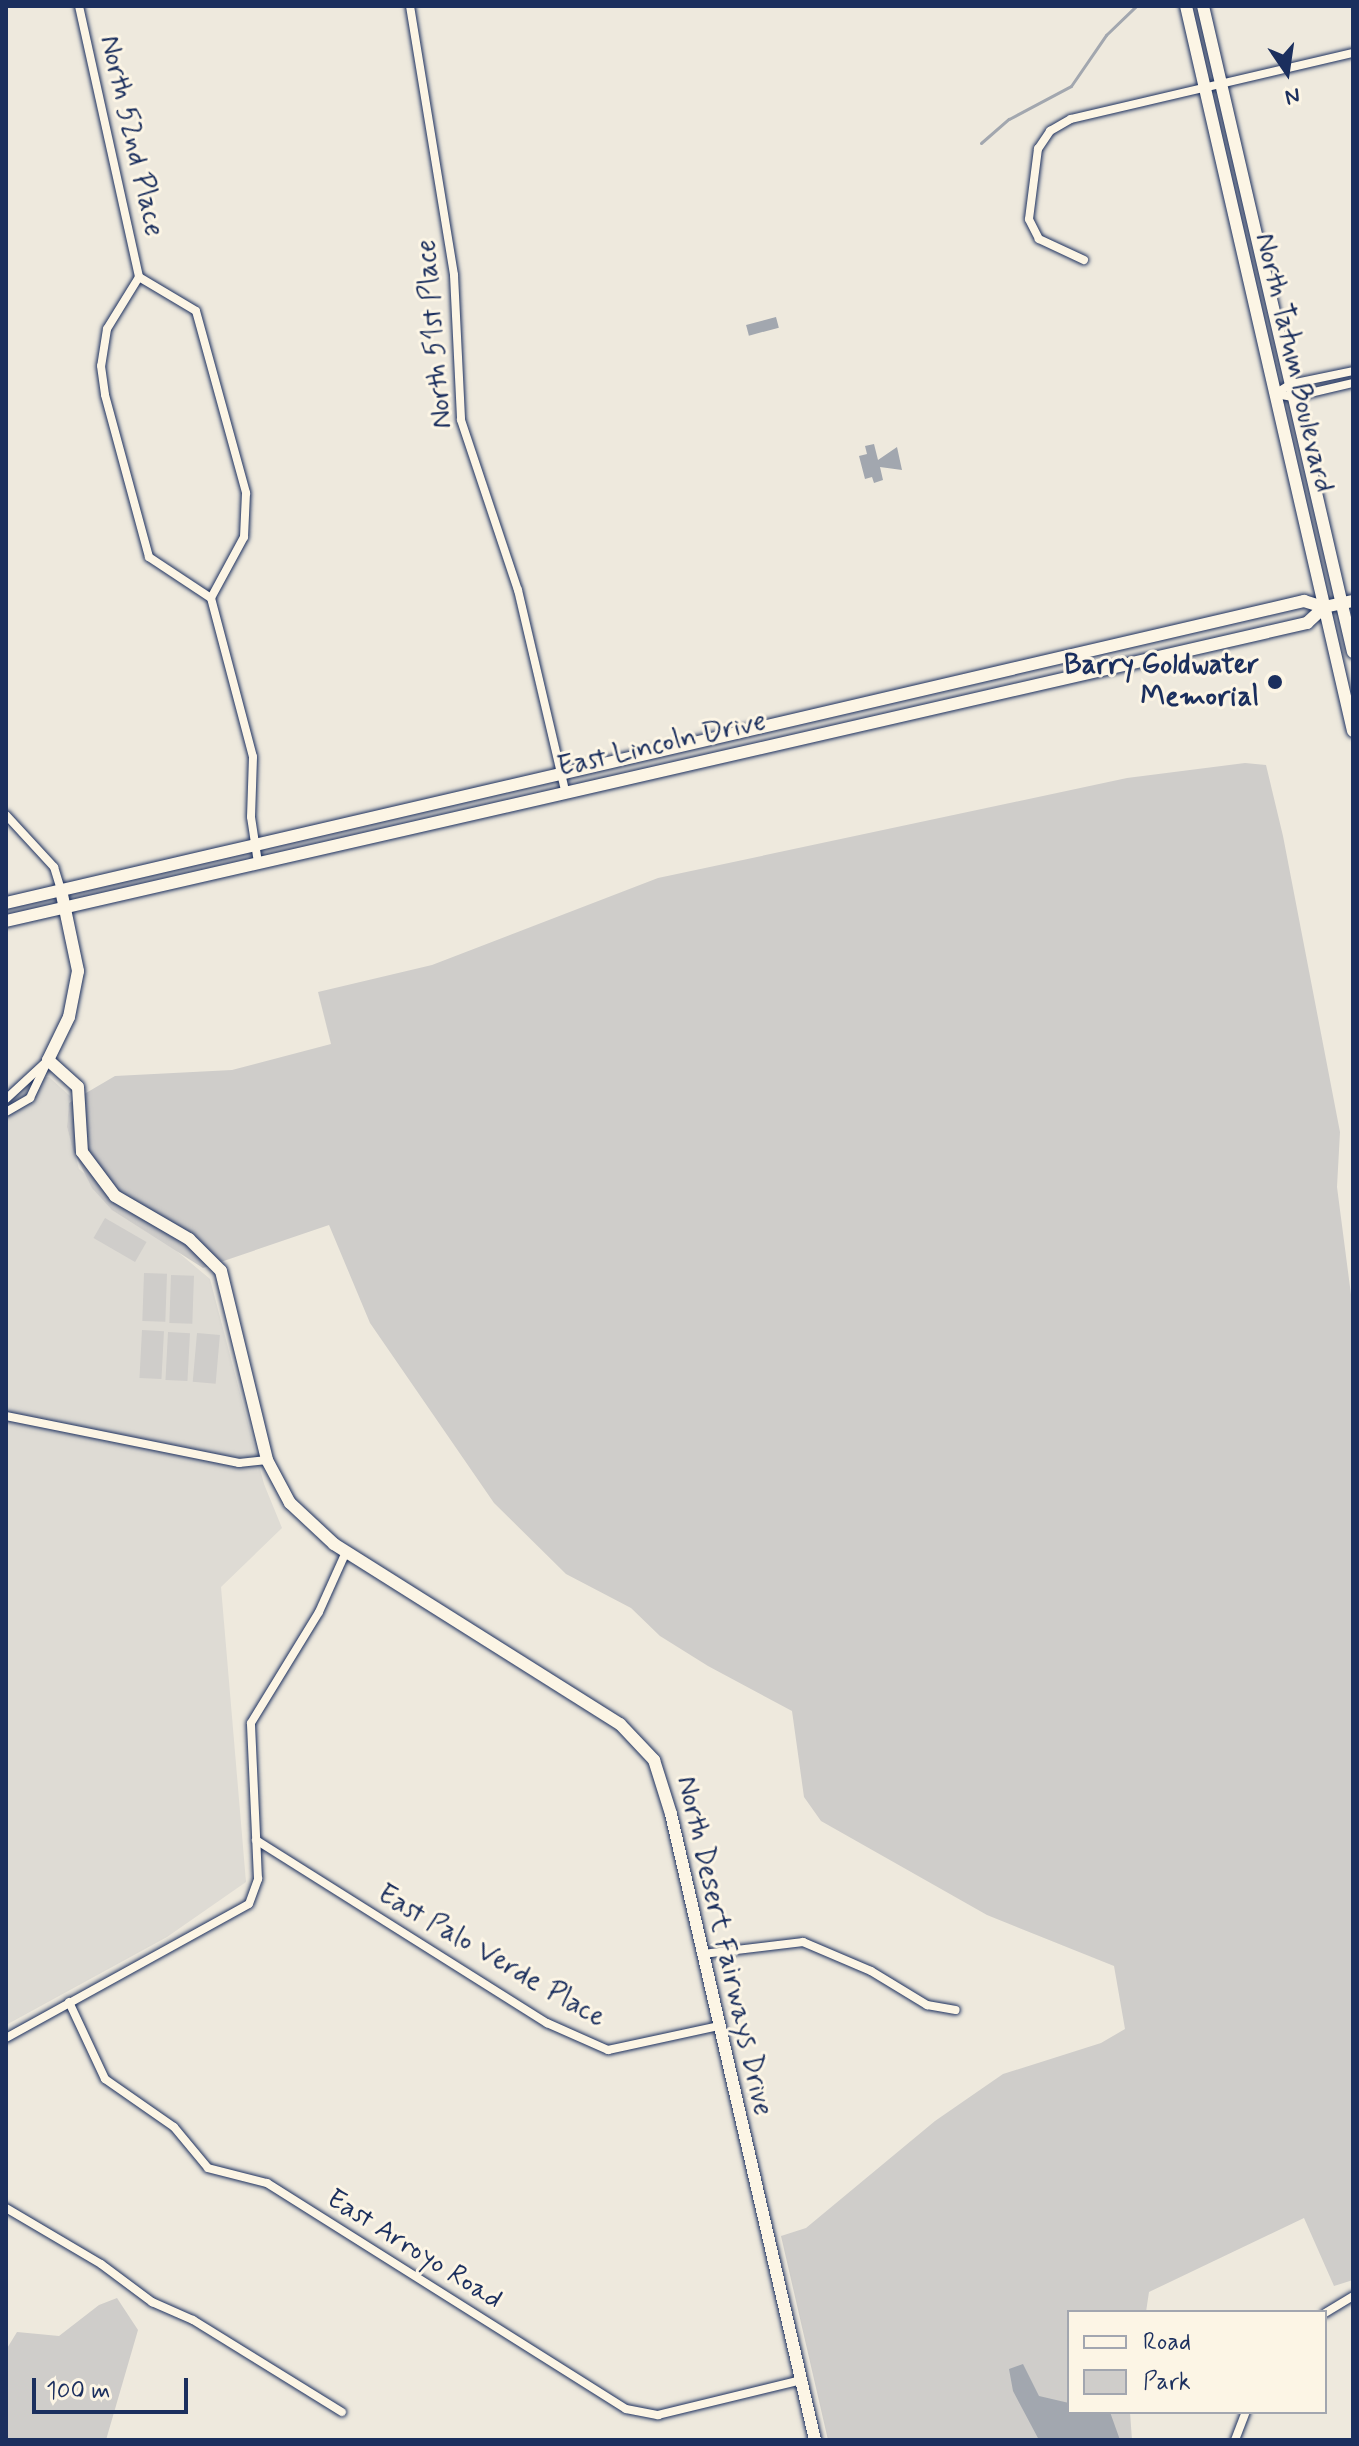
<!DOCTYPE html>
<html>
<head>
<meta charset="utf-8">
<style>
  body { margin:0 }
  #map { position:relative; width:1359px; height:2446px; overflow:hidden; background:#eee9dd; font-family:Mynerve,sans-serif }
  div>[style] { position:absolute }
  .built>* { inset:0; background:#dedbd4 }
  .green>* { inset:0; background:#cfcdca; transform-origin:0 0 }
  .water>* { inset:0; background:#a2a7af; transform-origin:0 0 }
  .stream>* { height:3px; margin:-1.5px; padding:0 1.5px; transform-origin:1.5px; border-radius:1.5px; background:#a2a7af }
  .roads { filter:drop-shadow(0 0 2px #1b2f5e) drop-shadow(0 0 2px #1b2f5e) }
  .street>* { height:8px; margin:-4px; padding:0 4px; transform-origin:4px; border-radius:4px; background:#fcf5e5 }
  .secondary>* { height:12px; margin:-6px; padding:0 6px; transform-origin:6px; border-radius:6px; background:#fcf5e5 }
  .primary>* { height:12px; margin:-6px; padding:0 6px; transform-origin:6px; border-radius:6px; background:#fcf5e5 }
  .dots>* { width:22px; height:22px; translate:-50% -50%; box-sizing:border-box; border:4px solid #fcf5e5; border-radius:50% }
  span { translate:-50% -50%; white-space:nowrap; text-align:center; line-height:1.15; -webkit-text-stroke:6px #fcf5e5; paint-order:stroke }
  .street-label { font-size:28px; color:#1b2f5e }
  .poi-label { font-size:28px; color:#1b2f5e; font-weight:700 }
  .right { translate:-100% -50%; text-align:right }
  .frame { position:absolute; inset:0; border:8px solid #1b2f5e; pointer-events:none }
  .legend { position:absolute; left:1067px; top:2310px; width:260px; height:104px; box-sizing:border-box; background:#fcf5e5; border:2px solid #a2a6af; margin:0; padding:10px 14px; list-style:none; font-size:24px; color:#1b2f5e }
  .legend li { display:flex; align-items:center; gap:16px; height:40px }
  .legend b { width:40px; border:2px solid #a2a6af }
  .north { position:absolute; left:1247px; top:32px; width:80px; height:80px; -webkit-text-stroke:6px #fcf5e5; paint-order:stroke; rotate:167deg; font-size:22px; font-weight:700; line-height:32px; text-align:center; color:#1b2f5e }
  .north::after { content:''; display:block; margin:auto; width:28px; height:36px; background:#1b2f5e; clip-path:polygon(50% 0,100% 100%,50% 72%,0 100%) }
  .scale { position:absolute; left:32px; top:2378px; width:156px; height:36px; box-sizing:border-box; border:4px solid #1b2f5e; border-top:0; padding-left:10px; font-size:24px; line-height:28px; white-space:nowrap; color:#1b2f5e; -webkit-text-stroke:6px #fcf5e5; paint-order:stroke }
</style>
</head>
<body>
<div id="map">
  <div class="built">
    <i style="clip-path:polygon(49px 1077px,70px 1096px,67px 1127px,79px 1169px,210px 1279px,264px 1484px,282px 1528px,221px 1587px,246px 1882px,167px 1937px,6px 2025px,6px 1093px,15px 1083px)"></i>
  </div>
  <div class="green">
    <i style="clip-path:polygon(1245px 763px,1266px 765px,1283px 836px,1340px 1132px,1337px 1187px,1353px 1310px,1353px 2280px,1334px 2286px,1304px 2218px,1149px 2292px,1146px 2312px,1069px 2312px,1069px 2412px,1130px 2412px,1132px 2440px,828px 2440px,781px 2236px,806px 2228px,935px 2121px,1003px 2074px,1101px 2043px,1125px 2029px,1114px 1966px,987px 1915px,821px 1821px,804px 1797px,792px 1711px,708px 1666px,660px 1636px,631px 1608px,566px 1574px,494px 1503px,370px 1323px,329px 1225px,203px 1268px,112px 1210px,92px 1188px,73px 1150px,67px 1127px,69px 1103px,115px 1076px,232px 1070px,331px 1044px,318px 992px,432px 965px,658px 878px,1127px 778px)"></i>
    <i style="left:105px;top:1218px;width:48px;height:23px;rotate:30deg"></i>
    <i style="left:144px;top:1273px;width:23px;height:48px;rotate:2deg"></i>
    <i style="left:171px;top:1275px;width:23px;height:48px;rotate:2deg"></i>
    <i style="left:142px;top:1330px;width:22px;height:48px;rotate:3deg"></i>
    <i style="left:168px;top:1332px;width:22px;height:48px;rotate:3deg"></i>
    <i style="left:197px;top:1333px;width:23px;height:49px;rotate:5deg"></i>
    <i style="clip-path:polygon(117px 2298px,138px 2330px,106px 2440px,6px 2440px,6px 2350px,17px 2332px,59px 2336px,99px 2305px)"></i>
  </div>
  <div class="water">
    <i style="left:776px;top:317px;width:11px;height:31px;rotate:75deg"></i>
    <i style="clip-path:polygon(874px 444px,878px 460px,897px 447px,902px 470px,880px 467px,883px 480px,874px 483px,872px 477px,865px 479px,859px 456px,867px 454px,865px 446px)"></i>
    <i style="clip-path:polygon(1023px 2364px,1039px 2396px,1069px 2403px,1069px 2412px,1110px 2412px,1120px 2440px,1039px 2440px,1013px 2391px,1009px 2369px)"></i>
  </div>
  <div class="stream">
    <i style="left:981px;top:143px;width:37px;rotate:-41deg"></i>
    <i style="left:1009px;top:119px;width:70px;rotate:-28deg"></i>
    <i style="left:1071px;top:86px;width:62px;rotate:-55.5deg"></i>
    <i style="left:1106px;top:35px;width:42px;rotate:-44deg"></i>
  </div>
  <div class="roads">
    <div class="street">
      <i style="left:79px;top:6px;width:278px;rotate:77.5deg"></i>
      <i style="left:410px;top:6px;width:273px;rotate:80.7deg"></i>
      <i style="left:454px;top:275px;width:145px;rotate:87.2deg"></i>
      <i style="left:461px;top:420px;width:179px;rotate:71.5deg"></i>
      <i style="left:518px;top:590px;width:206px;rotate:76.8deg"></i>
      <i style="left:1084px;top:260px;width:50px;rotate:-155deg"></i>
      <i style="left:1039px;top:239px;width:22px;rotate:-117deg"></i>
      <i style="left:1029px;top:219px;width:71px;rotate:-82.7deg"></i>
      <i style="left:1038px;top:149px;width:22px;rotate:-56deg"></i>
      <i style="left:1050px;top:131px;width:24px;rotate:-30deg"></i>
      <i style="left:1071px;top:119px;width:290px;rotate:-13.2deg"></i>
      <i style="left:139px;top:277px;width:66px;rotate:30.8deg"></i>
      <i style="left:196px;top:311px;width:189px;rotate:74.6deg"></i>
      <i style="left:246px;top:493px;width:44px;rotate:92.6deg"></i>
      <i style="left:244px;top:537px;width:69px;rotate:118.4deg"></i>
      <i style="left:139px;top:277px;width:61px;rotate:121.6deg"></i>
      <i style="left:107px;top:329px;width:37px;rotate:99deg"></i>
      <i style="left:101px;top:366px;width:29px;rotate:82deg"></i>
      <i style="left:105px;top:395px;width:168px;rotate:74.8deg"></i>
      <i style="left:149px;top:557px;width:74px;rotate:33.5deg"></i>
      <i style="left:1275px;top:394px;width:19px;rotate:-32deg"></i>
      <i style="left:1291px;top:384px;width:63px;rotate:-11.8deg"></i>
      <i style="left:1276px;top:394px;width:17px;rotate:10deg"></i>
      <i style="left:1293px;top:397px;width:62px;rotate:-13.1deg"></i>
      <i style="left:211px;top:598px;width:164px;rotate:75.2deg"></i>
      <i style="left:253px;top:757px;width:60px;rotate:91.9deg"></i>
      <i style="left:251px;top:817px;width:47px;rotate:81.3deg"></i>
      <i style="left:6px;top:815px;width:71px;rotate:47.3deg"></i>
      <i style="left:54px;top:867px;width:24px;rotate:73deg"></i>
      <i style="left:6px;top:1099px;width:53px;rotate:-42.7deg"></i>
      <i style="left:6px;top:1112px;width:28px;rotate:-30deg"></i>
      <i style="left:30px;top:1098px;width:42px;rotate:-64.7deg"></i>
      <i style="left:6px;top:1416px;width:238px;rotate:11.4deg"></i>
      <i style="left:239px;top:1463px;width:28px;rotate:-6deg"></i>
      <i style="left:256px;top:1840px;width:344px;rotate:32.2deg"></i>
      <i style="left:547px;top:2023px;width:67px;rotate:23.9deg"></i>
      <i style="left:608px;top:2050px;width:114px;rotate:-12.2deg"></i>
      <i style="left:703px;top:1954px;width:101px;rotate:-6.8deg"></i>
      <i style="left:803px;top:1942px;width:74px;rotate:23.1deg"></i>
      <i style="left:871px;top:1971px;width:66px;rotate:31.3deg"></i>
      <i style="left:927px;top:2005px;width:29px;rotate:10deg"></i>
      <i style="left:69px;top:2002px;width:85px;rotate:64.9deg"></i>
      <i style="left:105px;top:2079px;width:84px;rotate:34.8deg"></i>
      <i style="left:174px;top:2127px;width:53px;rotate:50.3deg"></i>
      <i style="left:208px;top:2168px;width:61px;rotate:14.3deg"></i>
      <i style="left:267px;top:2183px;width:424px;rotate:32.2deg"></i>
      <i style="left:626px;top:2409px;width:33px;rotate:11deg"></i>
      <i style="left:658px;top:2415px;width:148px;rotate:-13.7deg"></i>
      <i style="left:6px;top:2038px;width:277px;rotate:-28.9deg"></i>
      <i style="left:249px;top:1904px;width:27px;rotate:-70deg"></i>
      <i style="left:258px;top:1879px;width:156px;rotate:-92.6deg"></i>
      <i style="left:251px;top:1723px;width:130px;rotate:-58.5deg"></i>
      <i style="left:319px;top:1612px;width:66px;rotate:-65.8deg"></i>
      <i style="left:6px;top:2208px;width:110px;rotate:30.5deg"></i>
      <i style="left:101px;top:2264px;width:64px;rotate:36.7deg"></i>
      <i style="left:152px;top:2302px;width:45px;rotate:23.7deg"></i>
      <i style="left:193px;top:2320px;width:175px;rotate:31.7deg"></i>
      <i style="left:1325px;top:2313px;width:33px;rotate:-31deg"></i>
      <i style="left:1235px;top:2440px;width:30px;rotate:-69deg"></i>
    </div>
    <div class="secondary">
      <i style="left:61px;top:890px;width:83px;rotate:78.1deg"></i>
      <i style="left:78px;top:971px;width:47px;rotate:101.1deg"></i>
      <i style="left:69px;top:1017px;width:48px;rotate:116deg"></i>
      <i style="left:48px;top:1060px;width:40px;rotate:42deg"></i>
      <i style="left:78px;top:1087px;width:65px;rotate:86.5deg"></i>
      <i style="left:82px;top:1152px;width:55px;rotate:53.1deg"></i>
      <i style="left:115px;top:1196px;width:86px;rotate:30.2deg"></i>
      <i style="left:189px;top:1239px;width:45px;rotate:45deg"></i>
      <i style="left:221px;top:1271px;width:195px;rotate:76.3deg"></i>
      <i style="left:267px;top:1460px;width:49px;rotate:61.9deg"></i>
      <i style="left:290px;top:1503px;width:60px;rotate:43deg"></i>
      <i style="left:334px;top:1544px;width:338px;rotate:32.2deg"></i>
      <i style="left:620px;top:1724px;width:50px;rotate:46.6deg"></i>
      <i style="left:654px;top:1760px;width:57px;rotate:72.5deg"></i>
      <i style="left:671px;top:1814px;width:642px;rotate:77.05deg"></i>
      <i style="left:6px;top:903px;width:1333px;rotate:-13.1deg"></i>
      <i style="left:1304px;top:601px;width:21px;rotate:17deg"></i>
      <i style="left:1324px;top:607px;width:30px;rotate:-12deg"></i>
      <i style="left:6px;top:921px;width:1335px;rotate:-12.9deg"></i>
      <i style="left:1307px;top:623px;width:23px;rotate:-43deg"></i>
    </div>
    <div class="primary">
      <i style="left:1186px;top:6px;width:744px;rotate:77.03deg"></i>
      <i style="left:1203px;top:6px;width:663px;rotate:76.93deg"></i>
    </div>
  </div>
  <div class="dots">
    <i style="left:1275px;top:682px;background:#1b2f5e"></i>
  </div>
  <div class="street-label">
    <span style="left:131px;top:136px;rotate:77deg">North 52nd Place</span>
    <span style="left:435px;top:334px;rotate:-95deg">North 51st Place</span>
    <span style="left:1293px;top:363px;rotate:77deg">North Tatum Boulevard</span>
    <span style="left:662px;top:745px;rotate:-13deg">East Lincoln Drive</span>
    <span style="left:724px;top:1946px;rotate:77deg">North Desert Fairways Drive</span>
    <span style="left:491px;top:1957px;rotate:30deg">East Palo Verde Place</span>
    <span style="left:414px;top:2250px;rotate:32deg">East Arroyo Road</span>
  </div>
  <div class="poi-label">
    <span class="right" style="left:1259px;top:682px">Barry Goldwater<br>Memorial</span>
  </div>
  <div class="frame"></div>
  <ul class="legend">
  <li><b style="height:10px;background:#fcf5e5"></b>Road</li>
  <li><b style="height:22px;background:#cfcdca"></b>Park</li>
  </ul>
  <div class="north">N</div>
  <div class="scale">100 m</div>
</div>
</body>
</html>
